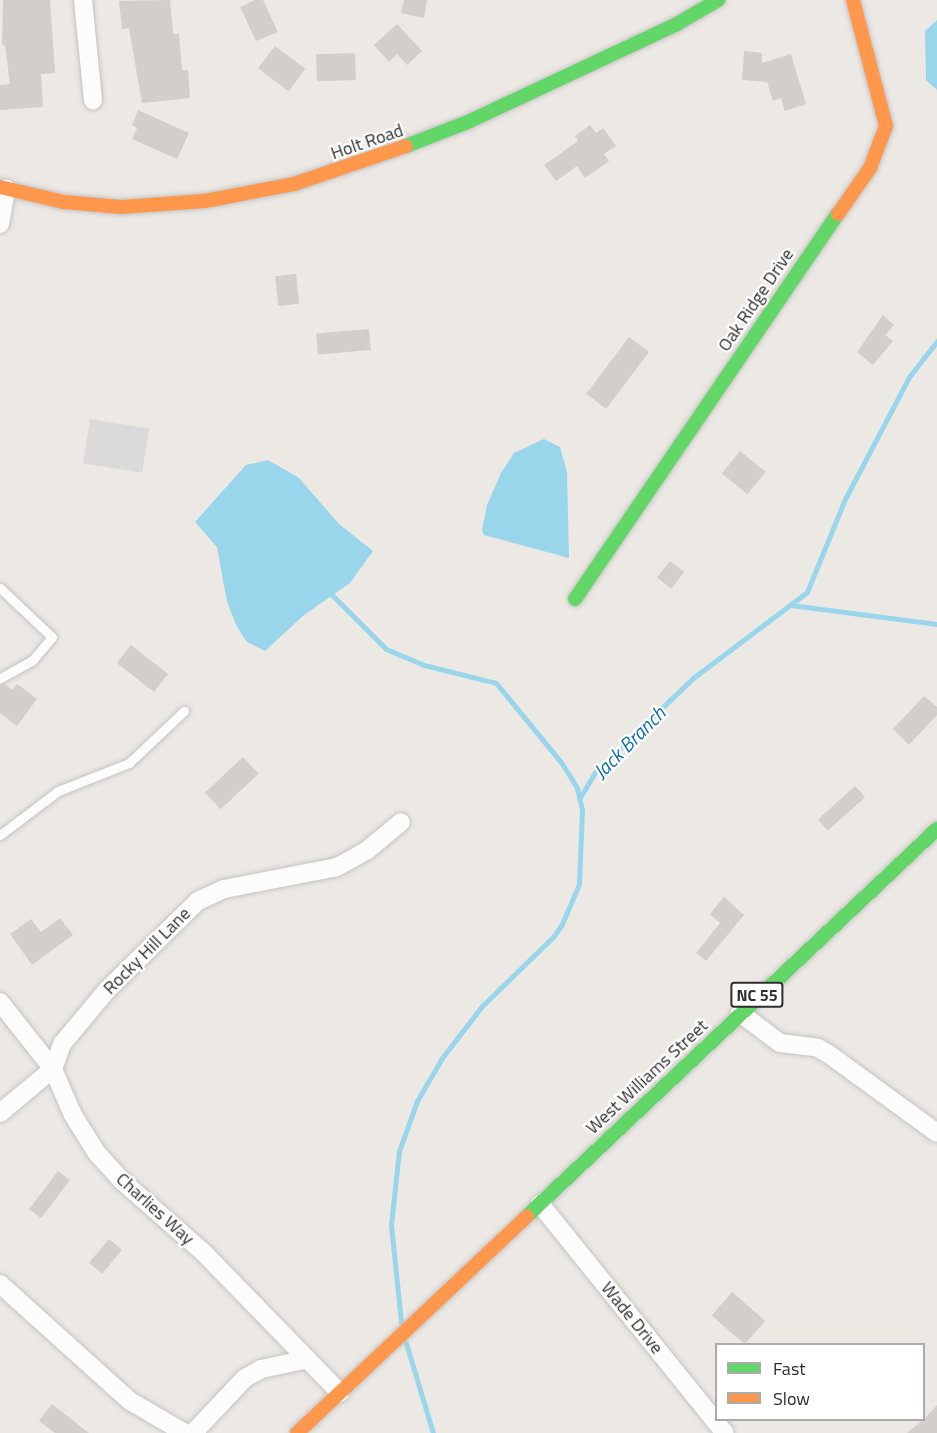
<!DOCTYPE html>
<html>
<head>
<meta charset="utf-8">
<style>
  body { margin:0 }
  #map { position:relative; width:937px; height:1433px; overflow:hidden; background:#ece8e4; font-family:"Titillium Web",sans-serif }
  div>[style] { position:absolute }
  .industrial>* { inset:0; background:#dcd9db; transform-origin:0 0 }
  .water>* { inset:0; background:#99d6ec }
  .stream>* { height:5px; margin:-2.5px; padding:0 2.5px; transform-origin:2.5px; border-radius:2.5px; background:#99d6ec }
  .building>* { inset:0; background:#d1cecb; transform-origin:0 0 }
  .roads { filter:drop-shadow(0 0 2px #c5c4c5) drop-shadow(0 0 2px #c5c4c5) }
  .lane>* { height:9px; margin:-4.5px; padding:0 4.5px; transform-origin:4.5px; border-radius:4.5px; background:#fcfcfb }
  .street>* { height:18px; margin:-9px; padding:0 9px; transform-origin:9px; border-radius:9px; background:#fcfcfb }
  .fast>* { height:14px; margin:-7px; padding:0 7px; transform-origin:7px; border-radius:7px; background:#63d668 }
  .slow>* { height:14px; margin:-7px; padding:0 7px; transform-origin:7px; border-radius:7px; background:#ff974d }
  span { translate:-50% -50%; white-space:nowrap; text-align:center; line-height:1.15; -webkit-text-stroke:4.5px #fff; paint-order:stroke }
  .shield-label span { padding:2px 4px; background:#fff; border:2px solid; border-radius:4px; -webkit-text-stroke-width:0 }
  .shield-label { font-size:16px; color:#2e2e2e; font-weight:700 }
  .street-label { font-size:18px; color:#2e2e2e }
  .water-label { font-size:20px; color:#0d6fa3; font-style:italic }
  .legend { position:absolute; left:715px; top:1343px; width:210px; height:78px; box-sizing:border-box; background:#fff; border:2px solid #ababab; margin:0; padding:8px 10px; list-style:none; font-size:18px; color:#2e2e2e }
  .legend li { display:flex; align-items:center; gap:12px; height:30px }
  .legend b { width:30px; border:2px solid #ababab }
</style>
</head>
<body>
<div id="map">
  <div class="industrial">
    <i style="left:90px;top:419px;width:60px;height:45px;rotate:9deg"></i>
  </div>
  <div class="water">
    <i style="clip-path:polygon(937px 20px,937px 90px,926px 80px,925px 31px)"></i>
    <i style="clip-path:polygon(544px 439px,560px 447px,567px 472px,569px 558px,484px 535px,482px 530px,487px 505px,501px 473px,514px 453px)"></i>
    <i style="clip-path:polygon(268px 460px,299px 478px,339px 524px,373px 551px,350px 583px,304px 615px,265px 651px,247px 642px,237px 627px,227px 602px,217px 547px,195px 522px,246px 465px)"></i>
  </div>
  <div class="stream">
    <i style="left:328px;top:591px;width:82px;rotate:45deg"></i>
    <i style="left:386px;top:649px;width:41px;rotate:22.8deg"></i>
    <i style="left:424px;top:665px;width:74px;rotate:14deg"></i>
    <i style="left:496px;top:683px;width:102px;rotate:50.6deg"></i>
    <i style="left:561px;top:762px;width:31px;rotate:58deg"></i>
    <i style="left:577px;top:788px;width:23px;rotate:77deg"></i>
    <i style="left:582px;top:810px;width:74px;rotate:92.3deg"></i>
    <i style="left:579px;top:884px;width:43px;rotate:113deg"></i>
    <i style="left:562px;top:924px;width:14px;rotate:124deg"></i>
    <i style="left:554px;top:936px;width:100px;rotate:135.8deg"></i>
    <i style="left:482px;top:1006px;width:66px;rotate:127.6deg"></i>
    <i style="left:442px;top:1058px;width:50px;rotate:120.2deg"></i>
    <i style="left:417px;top:1101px;width:53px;rotate:109.8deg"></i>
    <i style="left:399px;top:1151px;width:74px;rotate:96.2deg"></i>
    <i style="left:391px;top:1225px;width:98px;rotate:84.1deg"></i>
    <i style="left:791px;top:605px;width:147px;rotate:7.4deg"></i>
    <i style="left:579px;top:799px;width:31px;rotate:-59deg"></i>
    <i style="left:595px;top:772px;width:136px;rotate:-43.8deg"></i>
    <i style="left:693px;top:678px;width:143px;rotate:-37deg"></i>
    <i style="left:807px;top:592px;width:100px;rotate:-67.8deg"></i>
    <i style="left:845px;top:499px;width:138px;rotate:-62.3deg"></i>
    <i style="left:909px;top:377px;width:46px;rotate:-52.1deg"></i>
    <i style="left:406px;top:1343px;width:94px;rotate:73.3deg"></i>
  </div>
  <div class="building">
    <i style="clip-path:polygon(3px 0,50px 0,55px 73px,41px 74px,43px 107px,0 110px,0 85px,10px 84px,5px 45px,2px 45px)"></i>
    <i style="clip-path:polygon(170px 0,173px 34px,179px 34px,182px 70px,188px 70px,190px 98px,142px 103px,129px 28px,122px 29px,119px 1px)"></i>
    <i style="clip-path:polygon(255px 0,263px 0,278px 32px,256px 41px,240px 7px)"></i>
    <i style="clip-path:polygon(404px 0,427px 0,424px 18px,401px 13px)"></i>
    <i style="clip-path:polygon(397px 24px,422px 51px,407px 65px,397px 54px,389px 62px,374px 45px)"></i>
    <i style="left:275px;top:46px;width:38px;height:28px;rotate:37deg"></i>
    <i style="clip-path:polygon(744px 51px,762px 53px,762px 63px,791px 54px,806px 104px,785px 111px,781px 98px,773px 101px,767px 82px,742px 80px)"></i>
    <i style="left:355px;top:53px;width:27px;height:39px;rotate:88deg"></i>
    <i style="clip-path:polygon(138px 110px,189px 133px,177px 159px,132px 139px,137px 128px,132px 125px)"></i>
    <i style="clip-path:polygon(590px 125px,596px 133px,603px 128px,616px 146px,604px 154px,609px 161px,585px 178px,577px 166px,556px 181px,544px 165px,578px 141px,575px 136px)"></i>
    <i style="left:296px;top:274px;width:30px;height:21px;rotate:84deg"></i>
    <i style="clip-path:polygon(883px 315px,894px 325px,885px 335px,893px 341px,873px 365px,857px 352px)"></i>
    <i style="left:369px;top:329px;width:21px;height:53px;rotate:85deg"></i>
    <i style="left:629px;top:337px;width:25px;height:71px;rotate:37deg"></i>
    <i style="left:740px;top:451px;width:33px;height:29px;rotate:39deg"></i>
    <i style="left:670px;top:561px;width:18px;height:21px;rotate:38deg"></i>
    <i style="left:131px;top:645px;width:47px;height:23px;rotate:38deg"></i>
    <i style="clip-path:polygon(4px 684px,12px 690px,17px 684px,37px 699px,17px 726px,0 713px,0 685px)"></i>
    <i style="clip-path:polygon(924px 696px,937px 707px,937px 715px,909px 745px,893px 729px)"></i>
    <i style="left:243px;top:757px;width:23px;height:52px;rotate:47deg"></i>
    <i style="left:855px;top:786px;width:15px;height:50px;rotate:48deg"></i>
    <i style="clip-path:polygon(724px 897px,744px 915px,706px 961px,696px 953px,720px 923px,710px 914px)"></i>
    <i style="clip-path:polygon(60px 918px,73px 935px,32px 965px,10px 934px,31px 919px,41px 932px)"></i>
    <i style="left:58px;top:1171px;width:15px;height:48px;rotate:37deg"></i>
    <i style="left:109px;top:1239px;width:17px;height:31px;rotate:40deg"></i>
    <i style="left:732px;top:1292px;width:44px;height:31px;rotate:41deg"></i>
    <i style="clip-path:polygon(52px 1404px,89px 1433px,55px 1433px,39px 1421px)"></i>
    <i style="clip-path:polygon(937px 1405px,937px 1433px,907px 1433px,924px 1419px)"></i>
  </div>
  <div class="roads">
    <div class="lane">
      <i style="left:0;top:588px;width:71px;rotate:43.3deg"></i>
      <i style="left:52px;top:637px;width:30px;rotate:130deg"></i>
      <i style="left:33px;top:660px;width:38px;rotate:151deg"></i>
      <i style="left:0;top:835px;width:73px;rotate:-37.2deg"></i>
      <i style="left:58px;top:791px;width:76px;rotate:-21.5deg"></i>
      <i style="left:129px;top:763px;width:76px;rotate:-43.4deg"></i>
    </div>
    <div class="street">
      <i style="left:83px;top:0;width:101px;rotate:84.3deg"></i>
      <i style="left:0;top:224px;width:36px;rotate:-80deg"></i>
      <i style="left:0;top:1002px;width:85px;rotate:51.7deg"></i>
      <i style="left:53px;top:1069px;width:50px;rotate:66.5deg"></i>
      <i style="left:73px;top:1115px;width:44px;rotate:58.1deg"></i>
      <i style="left:96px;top:1152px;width:38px;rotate:48deg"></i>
      <i style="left:121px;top:1180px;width:111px;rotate:41.3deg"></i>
      <i style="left:204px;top:1253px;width:195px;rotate:45.8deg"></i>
      <i style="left:740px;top:1013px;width:50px;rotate:36.9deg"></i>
      <i style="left:780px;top:1043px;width:38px;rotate:7deg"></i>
      <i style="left:818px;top:1048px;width:14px;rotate:30deg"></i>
      <i style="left:830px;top:1055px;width:132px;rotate:36.1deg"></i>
      <i style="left:0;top:1113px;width:69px;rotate:-39.7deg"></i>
      <i style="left:53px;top:1069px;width:27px;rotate:-70deg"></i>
      <i style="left:62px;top:1044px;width:70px;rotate:-50.2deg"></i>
      <i style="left:107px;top:990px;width:127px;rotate:-44.4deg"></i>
      <i style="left:198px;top:901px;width:29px;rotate:-25deg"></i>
      <i style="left:224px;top:889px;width:115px;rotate:-11deg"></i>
      <i style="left:337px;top:867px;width:33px;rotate:-29deg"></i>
      <i style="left:366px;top:851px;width:45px;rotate:-39.6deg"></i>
      <i style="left:540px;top:1204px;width:294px;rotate:51.1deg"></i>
      <i style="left:0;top:1284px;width:175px;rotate:42deg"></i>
      <i style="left:130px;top:1401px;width:64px;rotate:30.2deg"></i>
      <i style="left:193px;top:1433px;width:76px;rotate:-46.6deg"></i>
      <i style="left:245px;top:1378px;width:18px;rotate:-29deg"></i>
      <i style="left:261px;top:1369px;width:44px;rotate:-11.8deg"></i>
    </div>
    <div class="fast">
      <i style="left:406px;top:146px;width:69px;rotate:-21.3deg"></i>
      <i style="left:470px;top:121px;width:229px;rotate:-25.1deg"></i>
      <i style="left:677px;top:24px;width:48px;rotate:-30.3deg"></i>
      <i style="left:575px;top:599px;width:466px;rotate:-55.7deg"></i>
      <i style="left:527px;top:1216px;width:564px;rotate:-43.35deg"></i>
    </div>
    <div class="slow">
      <i style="left:0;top:187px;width:66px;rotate:13.2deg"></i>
      <i style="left:64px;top:202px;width:57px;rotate:5deg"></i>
      <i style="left:121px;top:207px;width:84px;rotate:-4.1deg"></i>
      <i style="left:205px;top:201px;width:91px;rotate:-10.8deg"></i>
      <i style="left:294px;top:184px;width:118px;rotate:-18.7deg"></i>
      <i style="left:838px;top:214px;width:56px;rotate:-55.2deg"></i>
      <i style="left:870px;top:168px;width:45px;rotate:-69.1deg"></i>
      <i style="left:886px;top:126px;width:130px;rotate:-104.7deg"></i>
      <i style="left:297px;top:1433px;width:316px;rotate:-43.3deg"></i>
    </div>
  </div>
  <div class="shield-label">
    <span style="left:757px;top:995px">NC 55</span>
  </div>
  <div class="street-label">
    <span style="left:367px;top:142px;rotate:-19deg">Holt Road</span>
    <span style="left:756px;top:300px;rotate:-56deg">Oak Ridge Drive</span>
    <span style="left:147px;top:951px;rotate:-45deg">Rocky Hill Lane</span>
    <span style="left:647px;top:1077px;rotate:-43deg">West Williams Street</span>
    <span style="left:155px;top:1209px;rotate:42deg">Charlies Way</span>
    <span style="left:632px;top:1318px;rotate:51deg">Wade Drive</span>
  </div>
  <div class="water-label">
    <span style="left:629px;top:742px;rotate:-45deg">Jack Branch</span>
  </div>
  <ul class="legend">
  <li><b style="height:8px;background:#63d668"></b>Fast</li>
  <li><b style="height:8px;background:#ff974d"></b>Slow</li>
  </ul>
</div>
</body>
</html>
